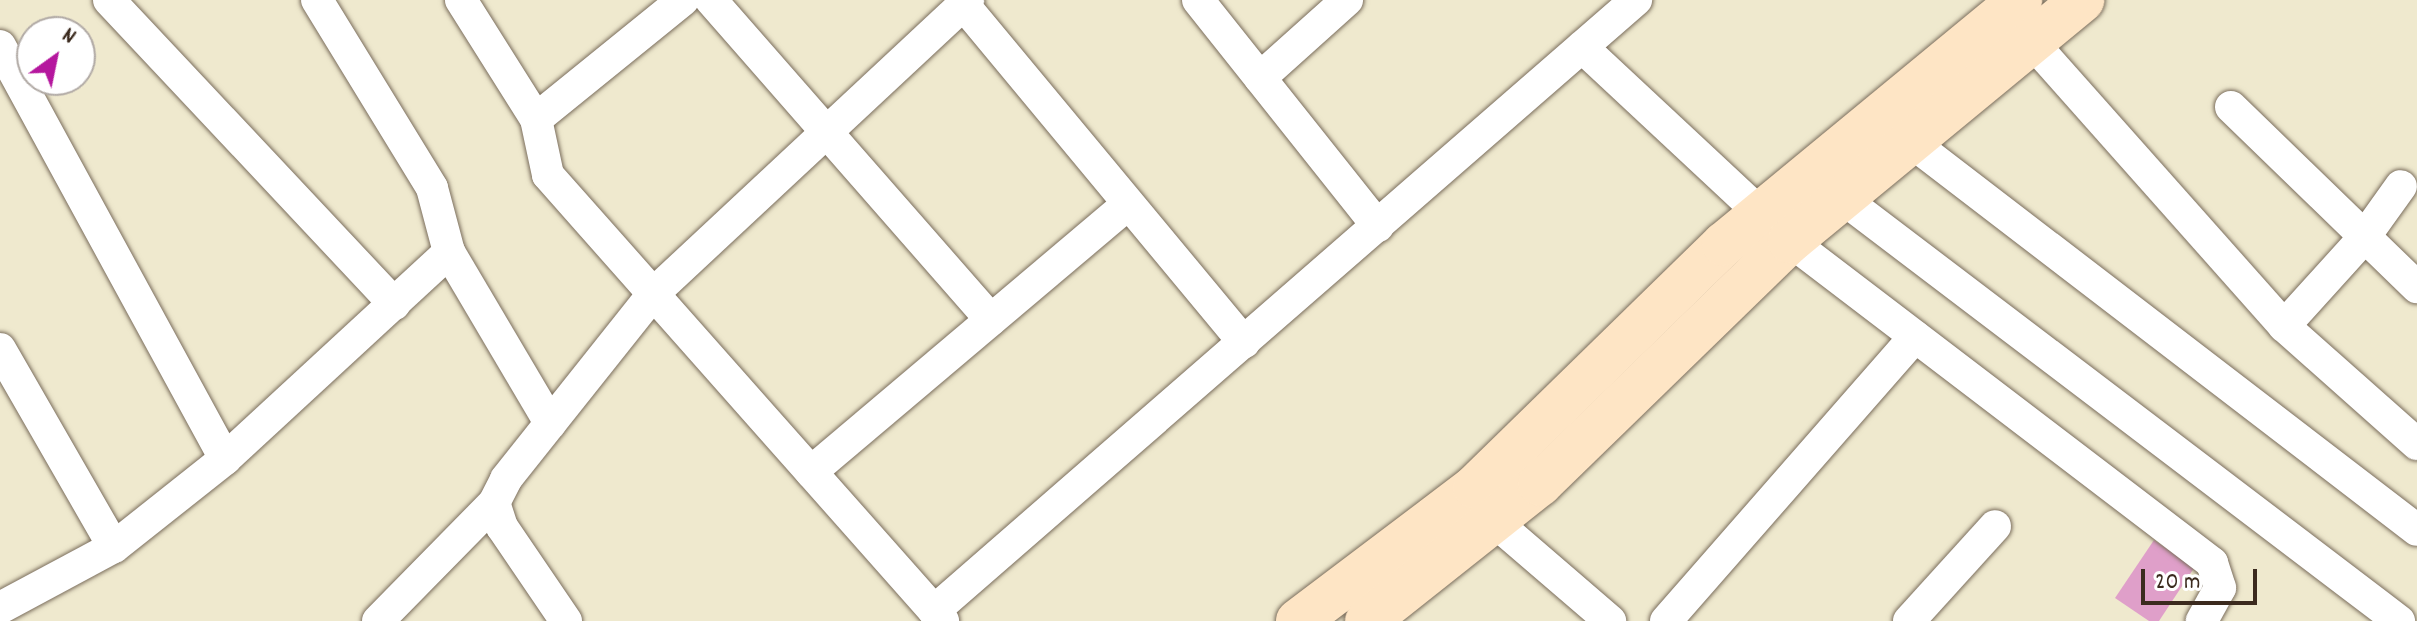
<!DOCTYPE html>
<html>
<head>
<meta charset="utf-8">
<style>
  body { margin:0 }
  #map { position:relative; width:2417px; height:621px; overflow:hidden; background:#efe9ce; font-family:Dekko,sans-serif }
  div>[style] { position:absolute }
  .building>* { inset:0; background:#df9fc9 }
  .roads { filter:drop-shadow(0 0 2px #7a6d5c) drop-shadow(0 0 2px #7a6d5c) }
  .street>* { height:32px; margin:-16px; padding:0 16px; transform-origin:16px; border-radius:16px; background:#fff }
  .secondary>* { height:44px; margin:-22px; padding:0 22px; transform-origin:22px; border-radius:22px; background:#fee5c5 }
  span { translate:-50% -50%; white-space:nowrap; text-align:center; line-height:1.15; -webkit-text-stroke:6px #fff; paint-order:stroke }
  .north { position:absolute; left:16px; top:16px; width:80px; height:80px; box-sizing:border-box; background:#fff; border:2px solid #b1aaa5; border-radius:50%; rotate:33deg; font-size:22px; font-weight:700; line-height:32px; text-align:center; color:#3b2a1e }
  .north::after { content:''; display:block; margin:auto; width:28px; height:36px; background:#b5179e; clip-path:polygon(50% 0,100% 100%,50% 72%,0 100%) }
  .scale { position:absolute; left:2141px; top:569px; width:116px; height:36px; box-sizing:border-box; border:4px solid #3b2a1e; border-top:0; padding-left:10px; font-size:24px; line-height:28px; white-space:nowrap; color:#3b2a1e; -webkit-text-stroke:6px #fff; paint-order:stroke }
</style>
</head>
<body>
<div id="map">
  <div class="building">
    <i style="clip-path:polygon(2154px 540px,2194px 568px,2159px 621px,2149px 621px,2115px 598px)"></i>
  </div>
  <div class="roads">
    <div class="street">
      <i style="left:109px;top:0;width:417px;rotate:46.8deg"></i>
      <i style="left:317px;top:0;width:220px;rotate:58.5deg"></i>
      <i style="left:432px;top:188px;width:66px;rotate:75.1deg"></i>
      <i style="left:449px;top:252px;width:199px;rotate:59.4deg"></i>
      <i style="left:461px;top:0;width:141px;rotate:57.8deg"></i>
      <i style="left:536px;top:119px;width:57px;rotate:77.9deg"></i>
      <i style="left:548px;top:175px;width:596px;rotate:48.47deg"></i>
      <i style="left:711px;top:0;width:425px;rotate:48.8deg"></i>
      <i style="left:1198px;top:0;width:289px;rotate:51.5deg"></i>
      <i style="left:963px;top:4px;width:440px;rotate:50.3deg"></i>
      <i style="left:2032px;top:42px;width:380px;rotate:48.4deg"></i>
      <i style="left:2284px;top:326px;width:178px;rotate:41.6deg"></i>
      <i style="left:0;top:46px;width:470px;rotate:61.4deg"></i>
      <i style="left:1582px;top:47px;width:284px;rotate:43deg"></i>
      <i style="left:1790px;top:241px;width:531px;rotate:37.34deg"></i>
      <i style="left:2212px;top:563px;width:26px;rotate:72deg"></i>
      <i style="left:2220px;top:588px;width:38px;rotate:119deg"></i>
      <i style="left:1260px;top:78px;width:117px;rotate:-41.9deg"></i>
      <i style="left:2231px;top:107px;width:259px;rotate:44.1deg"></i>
      <i style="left:536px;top:119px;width:189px;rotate:-39deg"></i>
      <i style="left:1893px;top:128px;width:660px;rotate:37.49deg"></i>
      <i style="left:1825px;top:185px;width:721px;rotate:37.22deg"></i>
      <i style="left:2284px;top:326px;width:118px;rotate:-47.8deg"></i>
      <i style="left:2363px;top:239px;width:65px;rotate:-54.4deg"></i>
      <i style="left:0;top:349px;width:228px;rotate:60.1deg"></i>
      <i style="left:811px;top:472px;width:415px;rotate:-40.2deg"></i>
      <i style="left:1495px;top:522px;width:152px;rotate:40.7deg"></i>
      <i style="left:0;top:608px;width:129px;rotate:-28.2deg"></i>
      <i style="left:114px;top:547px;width:142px;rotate:-38.4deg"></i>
      <i style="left:225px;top:459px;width:305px;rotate:-42.7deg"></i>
      <i style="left:934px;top:611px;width:931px;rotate:-41.04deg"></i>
      <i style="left:378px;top:621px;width:165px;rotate:-45.5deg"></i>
      <i style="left:566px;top:621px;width:114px;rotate:-124.2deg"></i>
      <i style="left:502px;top:527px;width:25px;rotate:-108deg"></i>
      <i style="left:494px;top:503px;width:27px;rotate:-63deg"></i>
      <i style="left:506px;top:479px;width:236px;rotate:-51.5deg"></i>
      <i style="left:653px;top:294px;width:431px;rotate:-43deg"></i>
      <i style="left:1666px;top:621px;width:378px;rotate:-48.8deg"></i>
      <i style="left:1909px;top:621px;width:128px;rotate:-47.8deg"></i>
    </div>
    <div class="secondary">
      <i style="left:1298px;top:621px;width:222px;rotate:-37.1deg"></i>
      <i style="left:1475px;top:487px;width:348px;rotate:-44.3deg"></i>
      <i style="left:1724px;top:244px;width:384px;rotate:-39.5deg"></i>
      <i style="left:1367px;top:621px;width:221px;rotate:-38.4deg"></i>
      <i style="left:1540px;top:484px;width:349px;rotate:-44.2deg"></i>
      <i style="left:1790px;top:241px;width:379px;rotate:-39.5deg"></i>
    </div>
  </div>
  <div class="north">N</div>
  <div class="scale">20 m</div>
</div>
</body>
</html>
